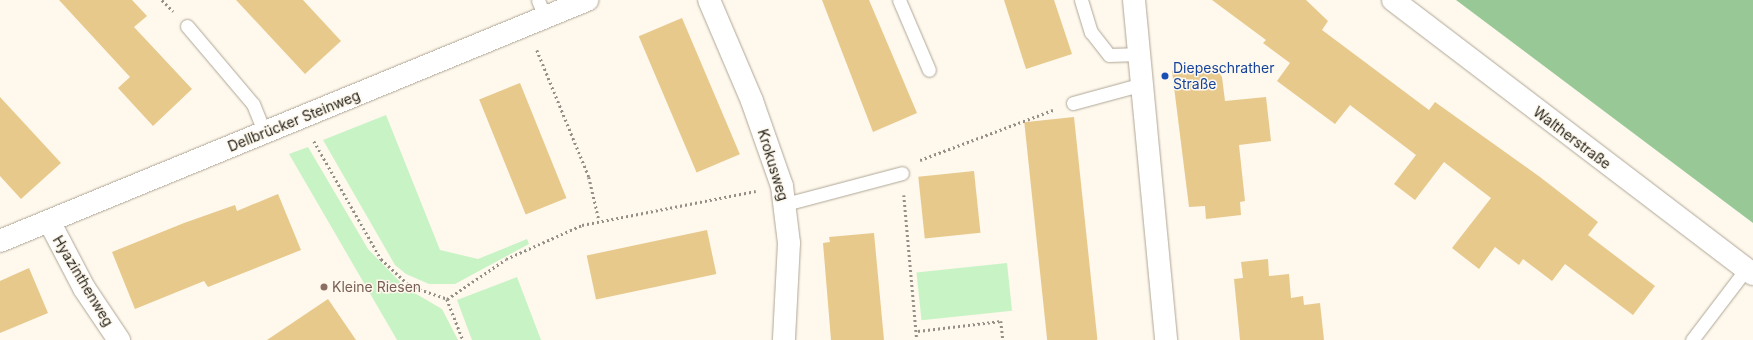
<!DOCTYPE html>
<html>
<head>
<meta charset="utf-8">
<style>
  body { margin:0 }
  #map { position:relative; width:1753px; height:340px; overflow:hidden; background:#fef8ed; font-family:Inter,sans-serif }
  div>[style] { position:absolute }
  .green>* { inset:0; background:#c8f3c5; transform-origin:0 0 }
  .forest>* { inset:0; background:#98c896 }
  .building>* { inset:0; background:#e7c98c; transform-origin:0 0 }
  .path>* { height:2.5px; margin-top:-1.25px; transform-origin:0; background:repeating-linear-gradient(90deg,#959087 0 2px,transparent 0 5px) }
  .roads { filter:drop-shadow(0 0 1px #afa695) drop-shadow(0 0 1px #afa695) }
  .service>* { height:13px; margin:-6.5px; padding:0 6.5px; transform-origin:6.5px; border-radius:6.5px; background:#fff }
  .minor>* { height:22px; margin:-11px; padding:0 11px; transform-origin:11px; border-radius:11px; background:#fff }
  .tertiary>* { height:22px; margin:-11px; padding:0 11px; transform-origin:11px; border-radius:11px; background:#fff }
  .dots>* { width:11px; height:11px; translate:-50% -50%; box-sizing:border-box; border:2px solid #fef8ed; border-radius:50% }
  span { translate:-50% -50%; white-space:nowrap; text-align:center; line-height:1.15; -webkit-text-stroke:3px #fef8ed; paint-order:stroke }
  .transit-label { font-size:14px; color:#164399 }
  .left { translate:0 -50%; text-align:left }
  .street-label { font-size:14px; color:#26231c }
  .education-label { font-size:14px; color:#785e54 }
</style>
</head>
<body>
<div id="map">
  <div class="green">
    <i style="clip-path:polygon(386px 115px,440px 250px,478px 259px,527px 239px,529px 244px,455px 284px,429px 284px,406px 274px,395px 265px,323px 140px)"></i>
    <i style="clip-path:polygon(308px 147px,368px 249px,406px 288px,442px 309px,458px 340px,397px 340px,289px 154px)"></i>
    <i style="left:1007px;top:263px;width:48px;height:91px;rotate:84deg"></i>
    <i style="clip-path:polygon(517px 277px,541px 340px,472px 340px,457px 300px)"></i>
  </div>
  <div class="forest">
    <i style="clip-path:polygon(1456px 0,1753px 0,1753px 223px)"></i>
  </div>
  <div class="building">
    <i style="clip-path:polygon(59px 0,132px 0,147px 16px,134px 27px,192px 89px,153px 126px,118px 88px,130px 77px)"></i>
    <i style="clip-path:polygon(236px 0,303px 0,341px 41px,305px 74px)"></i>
    <i style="clip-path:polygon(822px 0,869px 0,917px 113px,873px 132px)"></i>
    <i style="clip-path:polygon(1004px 0,1054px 0,1072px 54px,1026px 69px)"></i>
    <i style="clip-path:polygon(1212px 0,1306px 0,1328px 21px,1322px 30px,1429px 110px,1435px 102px,1540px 177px,1598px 222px,1588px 235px,1655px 286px,1633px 315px,1565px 264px,1552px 281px,1523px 259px,1519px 265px,1495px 247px,1479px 269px,1452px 248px,1491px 198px,1444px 162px,1415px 200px,1394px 184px,1416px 155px,1350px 105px,1335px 124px,1277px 81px,1290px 63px,1263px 43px,1266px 40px)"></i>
    <i style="left:682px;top:18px;width:148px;height:47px;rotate:67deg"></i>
    <i style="clip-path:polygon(1215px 67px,1222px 77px,1225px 101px,1266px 97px,1271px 141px,1239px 145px,1245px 201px,1240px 202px,1241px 215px,1206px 219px,1205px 206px,1189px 207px,1172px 71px)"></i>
    <i style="left:520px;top:83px;width:124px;height:44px;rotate:68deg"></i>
    <i style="clip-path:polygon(0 97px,61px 163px,21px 199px,0 176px)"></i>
    <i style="left:1074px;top:117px;width:224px;height:50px;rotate:84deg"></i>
    <i style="left:974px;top:171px;width:62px;height:56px;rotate:84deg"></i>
    <i style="clip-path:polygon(278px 194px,301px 250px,208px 287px,204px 281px,135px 309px,112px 252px,184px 223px,235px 205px,237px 211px)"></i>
    <i style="left:707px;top:230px;width:45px;height:123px;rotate:78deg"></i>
    <i style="clip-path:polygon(874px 233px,884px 340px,831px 340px,823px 243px,830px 242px,829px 237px)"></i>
    <i style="clip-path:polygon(1268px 259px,1269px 276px,1289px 274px,1291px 298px,1303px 296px,1304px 305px,1320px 303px,1324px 340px,1240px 340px,1234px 279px,1243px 278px,1241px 262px)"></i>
    <i style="clip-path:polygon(29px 268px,48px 313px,0 333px,0 281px)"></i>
    <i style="clip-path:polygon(328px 299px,356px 340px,267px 340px)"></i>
  </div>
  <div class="path">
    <i style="left:162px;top:0;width:16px;rotate:45deg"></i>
    <i style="left:537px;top:50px;width:137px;rotate:67.7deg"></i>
    <i style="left:589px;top:177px;width:44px;rotate:76.9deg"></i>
    <i style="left:314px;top:141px;width:136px;rotate:60.4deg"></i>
    <i style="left:381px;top:259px;width:40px;rotate:43deg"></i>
    <i style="left:410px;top:286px;width:39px;rotate:19deg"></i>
    <i style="left:447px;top:299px;width:71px;rotate:-34.1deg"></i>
    <i style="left:506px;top:259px;width:83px;rotate:-24.1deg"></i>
    <i style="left:582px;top:225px;width:177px;rotate:-11.1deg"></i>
    <i style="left:920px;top:160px;width:142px;rotate:-20.6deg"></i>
    <i style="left:904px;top:195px;width:146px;rotate:84.9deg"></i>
    <i style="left:447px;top:299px;width:44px;rotate:68.7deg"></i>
    <i style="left:918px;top:331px;width:84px;rotate:-6.9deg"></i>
    <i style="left:1001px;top:321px;width:19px;rotate:84deg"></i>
  </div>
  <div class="roads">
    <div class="service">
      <i style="left:538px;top:0;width:18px;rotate:68deg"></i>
      <i style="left:899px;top:0;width:76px;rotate:66.8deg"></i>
      <i style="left:1081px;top:0;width:34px;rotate:73deg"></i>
      <i style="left:1091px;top:32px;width:29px;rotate:52deg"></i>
      <i style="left:1109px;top:55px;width:32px;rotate:-2deg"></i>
      <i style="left:187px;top:26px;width:102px;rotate:49.8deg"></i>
      <i style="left:253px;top:104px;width:31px;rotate:68deg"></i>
      <i style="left:1073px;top:103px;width:73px;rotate:-15.2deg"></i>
      <i style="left:785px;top:204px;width:121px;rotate:-14.8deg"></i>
      <i style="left:1692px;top:340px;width:89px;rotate:-52.7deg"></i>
    </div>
    <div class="minor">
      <i style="left:709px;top:0;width:110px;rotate:66.9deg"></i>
      <i style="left:752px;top:101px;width:90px;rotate:70.6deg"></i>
      <i style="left:782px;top:186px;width:57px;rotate:83deg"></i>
      <i style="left:789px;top:243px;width:97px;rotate:93deg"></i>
      <i style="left:49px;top:221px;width:76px;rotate:62.4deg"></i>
      <i style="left:84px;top:288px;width:63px;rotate:56.1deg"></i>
      <i style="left:0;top:241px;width:635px;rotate:-22.32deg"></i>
    </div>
    <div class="tertiary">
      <i style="left:1134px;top:0;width:342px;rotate:84.6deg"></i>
      <i style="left:1393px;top:0;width:452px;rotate:37.3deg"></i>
    </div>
  </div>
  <div class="dots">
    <i style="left:1165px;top:76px;background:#1a4fb4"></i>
    <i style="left:324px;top:287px;background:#8d6e63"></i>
  </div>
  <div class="transit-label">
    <span class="left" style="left:1173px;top:76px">Diepeschrather<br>Straße</span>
  </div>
  <div class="street-label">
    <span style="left:294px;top:121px;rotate:-22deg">Dellbrücker Steinweg</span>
    <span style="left:1572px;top:138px;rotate:37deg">Waltherstraße</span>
    <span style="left:773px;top:165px;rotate:73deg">Krokusweg</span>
    <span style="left:83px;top:281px;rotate:59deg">Hyazinthenweg</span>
  </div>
  <div class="education-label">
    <span class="left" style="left:332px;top:287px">Kleine Riesen</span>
  </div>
</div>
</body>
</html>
